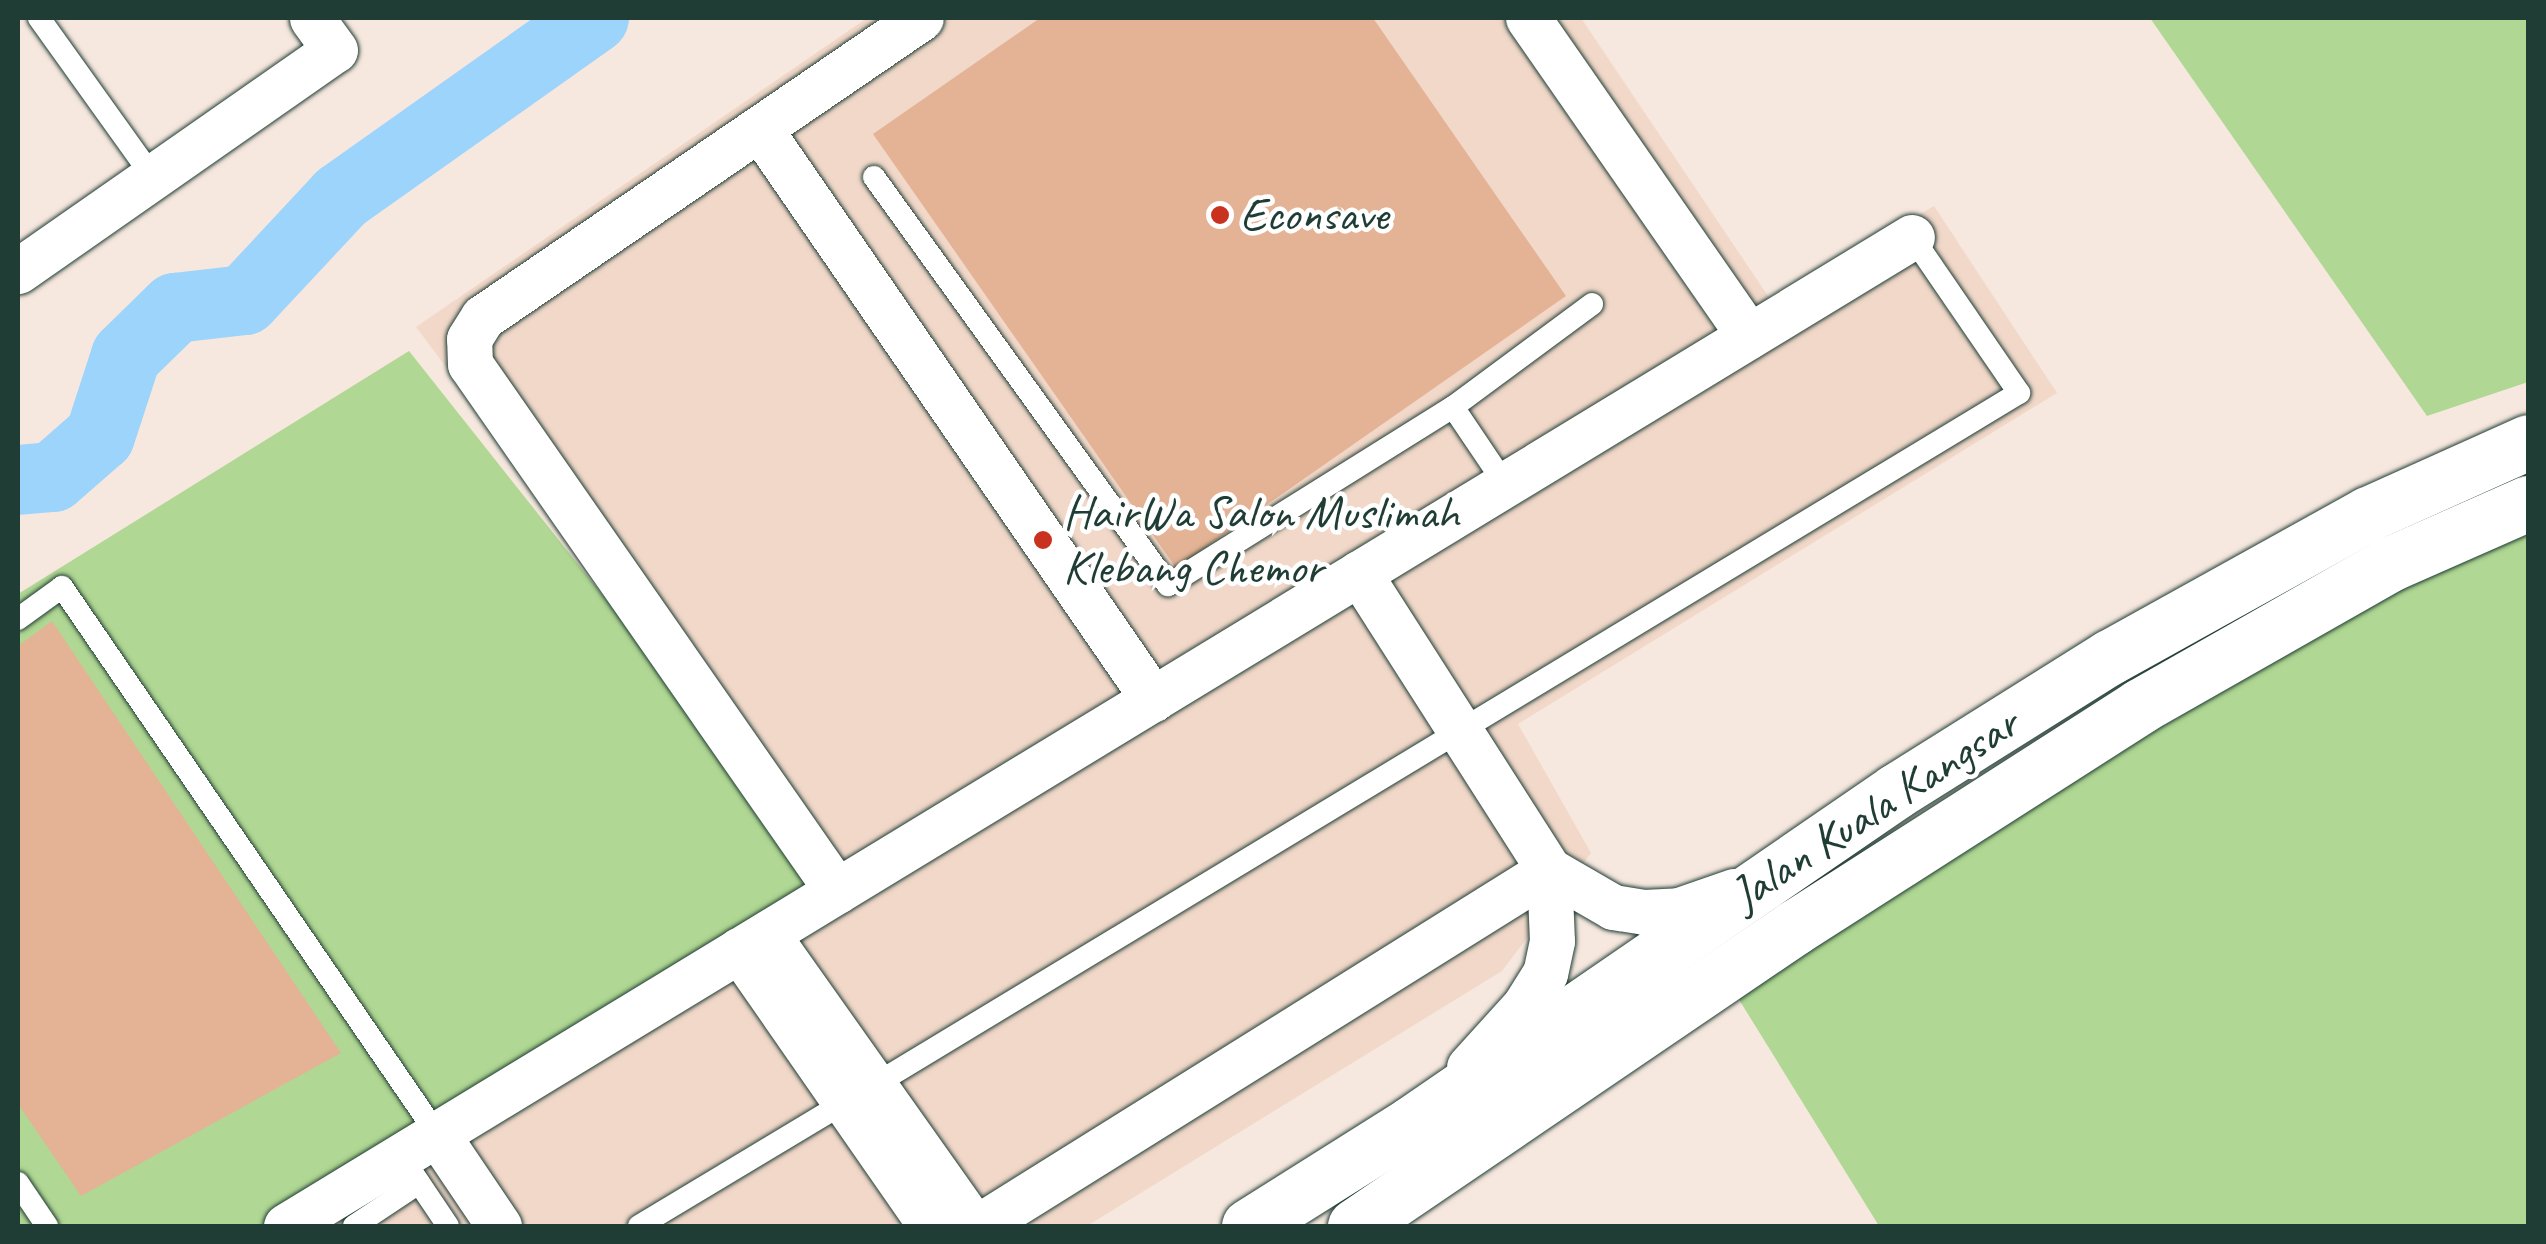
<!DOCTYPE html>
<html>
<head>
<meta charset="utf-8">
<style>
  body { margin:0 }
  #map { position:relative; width:2546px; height:1244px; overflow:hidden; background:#f7e8df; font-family:Caveat,sans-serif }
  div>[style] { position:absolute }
  .built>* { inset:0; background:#f1d8c9 }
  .green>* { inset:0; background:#b0d793 }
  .river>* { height:70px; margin:-35px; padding:0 35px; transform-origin:35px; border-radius:35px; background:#9cd4fc }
  .building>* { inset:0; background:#e4b395 }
  .roads { filter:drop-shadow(0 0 2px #1f3d34) drop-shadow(0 0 2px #1f3d34) }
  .service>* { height:22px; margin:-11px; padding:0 11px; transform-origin:11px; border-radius:11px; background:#fff }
  .minor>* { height:45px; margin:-22.5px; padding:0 22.5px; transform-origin:22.5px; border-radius:22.5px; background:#fff }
  .trunk>* { height:55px; margin:-27.5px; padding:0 27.5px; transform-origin:27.5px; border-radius:27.5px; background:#fff }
  .dots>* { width:28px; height:28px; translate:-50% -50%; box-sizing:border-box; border:5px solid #fff; border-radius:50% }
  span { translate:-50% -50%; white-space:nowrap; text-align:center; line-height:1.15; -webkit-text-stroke:9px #fff; paint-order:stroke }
  .poi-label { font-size:48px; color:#1f3d34 }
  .left { translate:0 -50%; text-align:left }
  .street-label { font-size:48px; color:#1f3d34 }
  .frame { position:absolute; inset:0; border:20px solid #1f3d34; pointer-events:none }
</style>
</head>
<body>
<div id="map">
  <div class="built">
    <i style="clip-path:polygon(867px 18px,1581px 18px,1770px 299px,1934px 206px,2057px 393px,1518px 724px,1591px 853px,1502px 971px,1087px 1226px,273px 1226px,839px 889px,416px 327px)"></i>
  </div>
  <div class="green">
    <i style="clip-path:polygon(2150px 18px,2528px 18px,2528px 382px,2427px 416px)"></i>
    <i style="clip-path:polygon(409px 351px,837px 891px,286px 1226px,18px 1226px,18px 594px)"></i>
    <i style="clip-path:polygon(2528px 519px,2528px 1226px,1879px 1226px,1730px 985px,1931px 850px)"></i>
  </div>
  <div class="river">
    <i style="left:18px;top:480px;width:35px;rotate:-5deg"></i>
    <i style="left:53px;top:477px;width:62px;rotate:-41.1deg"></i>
    <i style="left:100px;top:436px;width:84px;rotate:-72deg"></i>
    <i style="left:126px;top:356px;width:69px;rotate:-44.4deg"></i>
    <i style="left:175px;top:308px;width:70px;rotate:-6.5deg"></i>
    <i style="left:245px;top:300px;width:141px;rotate:-47deg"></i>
    <i style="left:341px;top:197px;width:310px;rotate:-35.3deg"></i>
  </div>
  <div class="building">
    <i style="clip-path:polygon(1040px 18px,1373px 18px,1566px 296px,1176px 568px,873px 134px)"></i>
    <i style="clip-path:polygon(52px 621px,341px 1053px,81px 1196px,18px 1104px,18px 646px)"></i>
  </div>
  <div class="roads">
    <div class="service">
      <i style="left:39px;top:18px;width:196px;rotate:54.4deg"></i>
      <i style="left:874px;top:177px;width:503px;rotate:54.22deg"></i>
      <i style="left:1168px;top:585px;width:336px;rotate:-32deg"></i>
      <i style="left:1453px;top:407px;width:173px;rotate:-36.5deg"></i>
      <i style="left:1453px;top:407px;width:93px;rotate:56deg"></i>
      <i style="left:18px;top:619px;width:54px;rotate:-36deg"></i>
      <i style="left:62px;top:587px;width:663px;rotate:55.57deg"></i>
      <i style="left:874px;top:1085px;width:1338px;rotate:-31.15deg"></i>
      <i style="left:2019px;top:393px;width:189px;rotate:-124.4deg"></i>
      <i style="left:401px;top:1156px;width:84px;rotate:56.1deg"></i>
      <i style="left:18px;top:1183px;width:52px;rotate:56deg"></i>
      <i style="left:354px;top:1226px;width:78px;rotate:-33.5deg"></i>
      <i style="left:639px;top:1226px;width:240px;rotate:-31deg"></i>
    </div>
    <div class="minor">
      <i style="left:1528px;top:18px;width:387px;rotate:55.2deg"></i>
      <i style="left:762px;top:132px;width:689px;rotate:55.41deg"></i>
      <i style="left:18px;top:271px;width:386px;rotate:-34.9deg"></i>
      <i style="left:335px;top:50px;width:39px;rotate:-126deg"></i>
      <i style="left:1359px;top:573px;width:353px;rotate:57.4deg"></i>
      <i style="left:1549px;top:870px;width:71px;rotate:87.6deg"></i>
      <i style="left:1552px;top:941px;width:33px;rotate:102deg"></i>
      <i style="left:1545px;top:973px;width:36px;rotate:122deg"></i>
      <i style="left:1526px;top:1004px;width:85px;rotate:132.1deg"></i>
      <i style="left:1549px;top:870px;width:74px;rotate:30deg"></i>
      <i style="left:1613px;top:907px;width:31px;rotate:9deg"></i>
      <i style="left:1644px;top:912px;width:35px;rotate:-3deg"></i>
      <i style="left:1679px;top:910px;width:58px;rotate:-19.1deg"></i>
      <i style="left:837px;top:891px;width:642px;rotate:-124.85deg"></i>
      <i style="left:470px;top:364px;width:25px;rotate:-92deg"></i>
      <i style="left:469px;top:339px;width:26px;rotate:-58deg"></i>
      <i style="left:483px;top:317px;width:530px;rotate:-34.32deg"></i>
      <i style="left:767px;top:934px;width:358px;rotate:54.7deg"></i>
      <i style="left:739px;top:950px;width:336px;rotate:55.2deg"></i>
      <i style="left:437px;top:1134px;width:111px;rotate:56deg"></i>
      <i style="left:286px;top:1226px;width:1903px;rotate:-31.31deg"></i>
      <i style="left:979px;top:1226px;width:672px;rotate:-31.99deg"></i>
    </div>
    <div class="trunk">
      <i style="left:1249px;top:1226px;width:191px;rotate:-32.2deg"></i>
      <i style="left:1411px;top:1124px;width:588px;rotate:-34.47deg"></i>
      <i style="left:1896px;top:791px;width:252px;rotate:-32.1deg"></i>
      <i style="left:2110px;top:657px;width:295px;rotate:-29deg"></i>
      <i style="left:2368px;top:514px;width:175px;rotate:-24.2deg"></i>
      <i style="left:1355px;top:1226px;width:532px;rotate:-34.2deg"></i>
      <i style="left:1795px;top:927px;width:410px;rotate:-32.6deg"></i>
      <i style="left:2140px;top:706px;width:290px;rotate:-29.6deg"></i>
      <i style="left:2392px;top:563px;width:149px;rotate:-23.8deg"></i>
    </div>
  </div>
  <div class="dots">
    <i style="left:1220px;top:215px;background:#c8321e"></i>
    <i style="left:1043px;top:540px;background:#c8321e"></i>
  </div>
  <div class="poi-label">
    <span class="left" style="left:1240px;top:215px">Econsave</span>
    <span class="left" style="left:1063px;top:540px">HairWa Salon Muslimah<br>Klebang Chemor</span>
  </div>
  <div class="street-label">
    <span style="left:1874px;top:809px;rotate:-33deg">Jalan Kuala Kangsar</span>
  </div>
  <div class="frame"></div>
</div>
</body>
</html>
